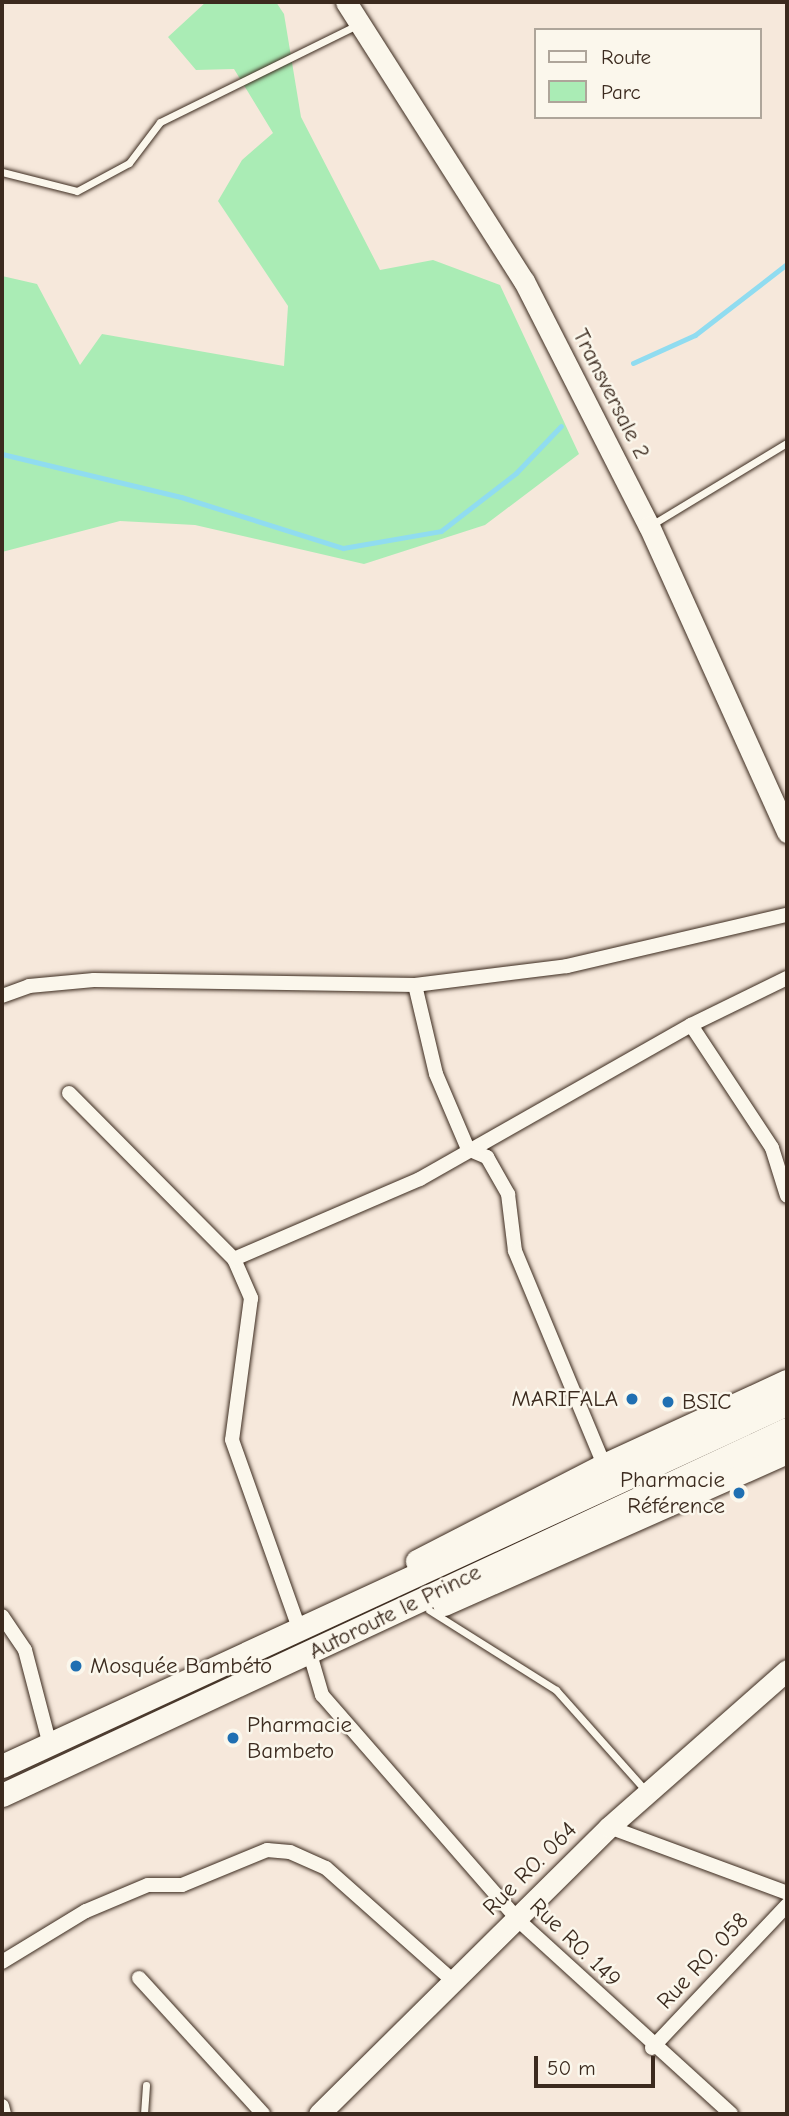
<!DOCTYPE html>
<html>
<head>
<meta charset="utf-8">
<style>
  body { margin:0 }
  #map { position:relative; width:789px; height:2116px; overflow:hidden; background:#f6e8db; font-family:"Comic Neue",sans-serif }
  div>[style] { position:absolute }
  .green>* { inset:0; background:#aaecb5 }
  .stream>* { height:5px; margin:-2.5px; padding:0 2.5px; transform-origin:2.5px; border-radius:2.5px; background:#90dcf0 }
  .roads { filter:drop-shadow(0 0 2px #3b2a1e) drop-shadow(0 0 2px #3b2a1e) }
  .lane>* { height:7px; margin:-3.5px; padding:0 3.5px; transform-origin:3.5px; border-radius:3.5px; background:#fbf7ec }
  .street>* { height:14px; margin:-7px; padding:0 7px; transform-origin:7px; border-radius:7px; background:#fbf7ec }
  .secondary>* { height:21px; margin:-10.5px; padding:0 10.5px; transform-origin:10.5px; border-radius:10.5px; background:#fbf7ec }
  .primary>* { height:23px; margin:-11.5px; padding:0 11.5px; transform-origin:11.5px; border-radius:11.5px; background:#fbf7ec }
  .dots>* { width:19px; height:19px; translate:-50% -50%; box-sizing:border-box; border:4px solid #fbf7ec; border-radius:50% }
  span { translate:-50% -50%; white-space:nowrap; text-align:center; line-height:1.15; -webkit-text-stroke:5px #fbf7ec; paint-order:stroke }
  .street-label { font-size:23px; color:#3b2a1e }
  .poi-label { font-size:23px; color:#3b2a1e }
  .right { translate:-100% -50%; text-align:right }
  .left { translate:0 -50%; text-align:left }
  .frame { position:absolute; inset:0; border:4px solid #3b2a1e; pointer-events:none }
  .legend { position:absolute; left:534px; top:28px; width:228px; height:91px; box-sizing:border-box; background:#fbf7ec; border:2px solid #aea59a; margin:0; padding:9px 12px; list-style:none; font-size:21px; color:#3b2a1e }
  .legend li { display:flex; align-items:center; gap:14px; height:35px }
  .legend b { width:35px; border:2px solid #aea59a }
  .scale { position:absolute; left:534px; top:2056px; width:121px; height:32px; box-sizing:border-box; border:4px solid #3b2a1e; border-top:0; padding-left:9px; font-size:21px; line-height:24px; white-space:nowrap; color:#3b2a1e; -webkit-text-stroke:5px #fbf7ec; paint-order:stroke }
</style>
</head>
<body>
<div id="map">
  <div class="green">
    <i style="clip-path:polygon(206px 2px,276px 2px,284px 14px,301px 117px,380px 270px,433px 260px,500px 285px,579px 454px,485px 525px,364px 564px,195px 525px,120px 521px,2px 552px,2px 276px,37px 284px,80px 365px,102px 334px,284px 366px,288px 306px,218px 201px,242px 160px,273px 133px,234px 69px,196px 70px,168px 37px)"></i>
  </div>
  <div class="stream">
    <i style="left:633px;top:363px;width:68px;rotate:-24.3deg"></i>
    <i style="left:695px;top:335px;width:116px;rotate:-37.7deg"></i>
    <i style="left:2px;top:454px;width:184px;rotate:13.5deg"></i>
    <i style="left:181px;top:497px;width:170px;rotate:17.5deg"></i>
    <i style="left:343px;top:548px;width:99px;rotate:-9.8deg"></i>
    <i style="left:441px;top:531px;width:95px;rotate:-37.7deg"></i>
    <i style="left:516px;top:473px;width:65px;rotate:-46.2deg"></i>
  </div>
  <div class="roads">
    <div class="lane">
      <i style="left:2px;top:172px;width:77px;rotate:14.2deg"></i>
      <i style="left:77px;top:191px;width:59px;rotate:-28.3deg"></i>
      <i style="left:129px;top:163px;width:51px;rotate:-52.9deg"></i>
      <i style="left:160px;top:122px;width:222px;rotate:-26.2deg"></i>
      <i style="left:653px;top:524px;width:157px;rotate:-31.2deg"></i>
      <i style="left:429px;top:1610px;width:150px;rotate:32.2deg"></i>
      <i style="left:556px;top:1690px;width:137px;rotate:48.3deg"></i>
      <i style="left:144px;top:2114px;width:29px;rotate:-86deg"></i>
    </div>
    <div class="street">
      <i style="left:415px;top:985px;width:91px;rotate:76.7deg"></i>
      <i style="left:436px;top:1074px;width:82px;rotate:66.9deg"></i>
      <i style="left:468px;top:1149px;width:21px;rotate:23deg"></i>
      <i style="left:487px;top:1157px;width:43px;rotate:60.4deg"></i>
      <i style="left:508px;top:1194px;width:57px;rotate:83deg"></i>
      <i style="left:515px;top:1251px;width:232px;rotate:67.4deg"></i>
      <i style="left:2px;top:996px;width:29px;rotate:-20deg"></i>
      <i style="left:29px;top:986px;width:65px;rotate:-5.3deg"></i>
      <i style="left:94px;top:980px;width:321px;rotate:0.9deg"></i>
      <i style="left:415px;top:985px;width:153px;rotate:-7.1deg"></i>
      <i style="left:567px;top:966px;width:226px;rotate:-13.1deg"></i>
      <i style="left:691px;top:1025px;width:147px;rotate:56.6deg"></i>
      <i style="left:772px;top:1148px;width:50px;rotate:72.6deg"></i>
      <i style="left:69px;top:1093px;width:234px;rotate:45.2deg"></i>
      <i style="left:234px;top:1259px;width:43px;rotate:66.4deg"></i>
      <i style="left:251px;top:1298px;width:143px;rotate:97.6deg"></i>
      <i style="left:232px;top:1440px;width:203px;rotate:70.4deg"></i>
      <i style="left:234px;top:1259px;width:202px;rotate:-23.3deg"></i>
      <i style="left:420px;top:1179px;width:312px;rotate:-29.6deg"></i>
      <i style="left:691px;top:1025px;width:107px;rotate:-26.1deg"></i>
      <i style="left:2px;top:1616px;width:41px;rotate:55.9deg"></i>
      <i style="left:25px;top:1650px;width:98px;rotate:75.3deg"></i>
      <i style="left:310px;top:1654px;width:43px;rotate:73.7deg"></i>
      <i style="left:322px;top:1695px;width:298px;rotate:48.9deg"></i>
      <i style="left:518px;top:1920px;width:288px;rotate:42.3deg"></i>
      <i style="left:609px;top:1827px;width:190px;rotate:20.3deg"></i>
      <i style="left:2px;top:1962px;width:98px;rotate:-31.3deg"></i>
      <i style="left:86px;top:1911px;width:67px;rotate:-22.8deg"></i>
      <i style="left:148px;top:1885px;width:34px"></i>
      <i style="left:182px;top:1885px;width:92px;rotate:-22.4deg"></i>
      <i style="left:267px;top:1850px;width:23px;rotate:5deg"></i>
      <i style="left:290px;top:1852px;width:39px;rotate:24deg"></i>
      <i style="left:326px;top:1868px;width:169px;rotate:41.6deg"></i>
      <i style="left:139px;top:1978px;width:184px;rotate:47.6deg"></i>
      <i style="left:652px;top:2048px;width:197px;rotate:-46.6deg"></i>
      <i style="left:2px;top:2106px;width:8px;rotate:76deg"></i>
    </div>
    <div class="secondary">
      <i style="left:346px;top:2px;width:331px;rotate:57.5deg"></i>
      <i style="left:524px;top:281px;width:275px;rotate:63deg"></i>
      <i style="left:649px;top:526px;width:336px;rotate:65.7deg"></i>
      <i style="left:319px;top:2114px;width:408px;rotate:-44.7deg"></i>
      <i style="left:609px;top:1827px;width:237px;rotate:-41.4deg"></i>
    </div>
    <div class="primary">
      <i style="left:417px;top:1561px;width:210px;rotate:-27.2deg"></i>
      <i style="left:604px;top:1465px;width:201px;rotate:-24.7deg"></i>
      <i style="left:444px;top:1604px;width:375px;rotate:-23.9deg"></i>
      <i style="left:2px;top:1766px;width:864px;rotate:-24.76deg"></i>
      <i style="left:2px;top:1795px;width:866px;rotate:-25deg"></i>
    </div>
  </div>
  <div class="dots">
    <i style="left:632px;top:1399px;background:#1f6fb2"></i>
    <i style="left:668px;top:1402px;background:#1f6fb2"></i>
    <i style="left:739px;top:1493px;background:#1f6fb2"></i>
    <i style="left:76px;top:1666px;background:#1f6fb2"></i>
    <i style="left:233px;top:1738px;background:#1f6fb2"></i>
  </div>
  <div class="street-label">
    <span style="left:611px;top:394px;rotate:63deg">Transversale 2</span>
    <span style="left:395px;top:1612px;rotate:-26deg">Autoroute le Prince</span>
    <span style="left:530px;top:1869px;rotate:-45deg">Rue RO. 064</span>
    <span style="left:575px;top:1943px;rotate:44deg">Rue RO. 149</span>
    <span style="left:703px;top:1961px;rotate:-47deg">Rue RO. 058</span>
  </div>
  <div class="poi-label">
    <span class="right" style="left:618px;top:1399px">MARIFALA</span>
    <span class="left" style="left:682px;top:1402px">BSIC</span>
    <span class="right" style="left:725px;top:1493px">Pharmacie<br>Référence</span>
    <span class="left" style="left:90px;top:1666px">Mosquée Bambéto</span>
    <span class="left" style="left:247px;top:1738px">Pharmacie<br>Bambeto</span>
  </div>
  <div class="frame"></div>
  <ul class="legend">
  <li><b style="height:9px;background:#fbf7ec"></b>Route</li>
  <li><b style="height:19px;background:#aaecb5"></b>Parc</li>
  </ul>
  <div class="scale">50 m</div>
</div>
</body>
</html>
